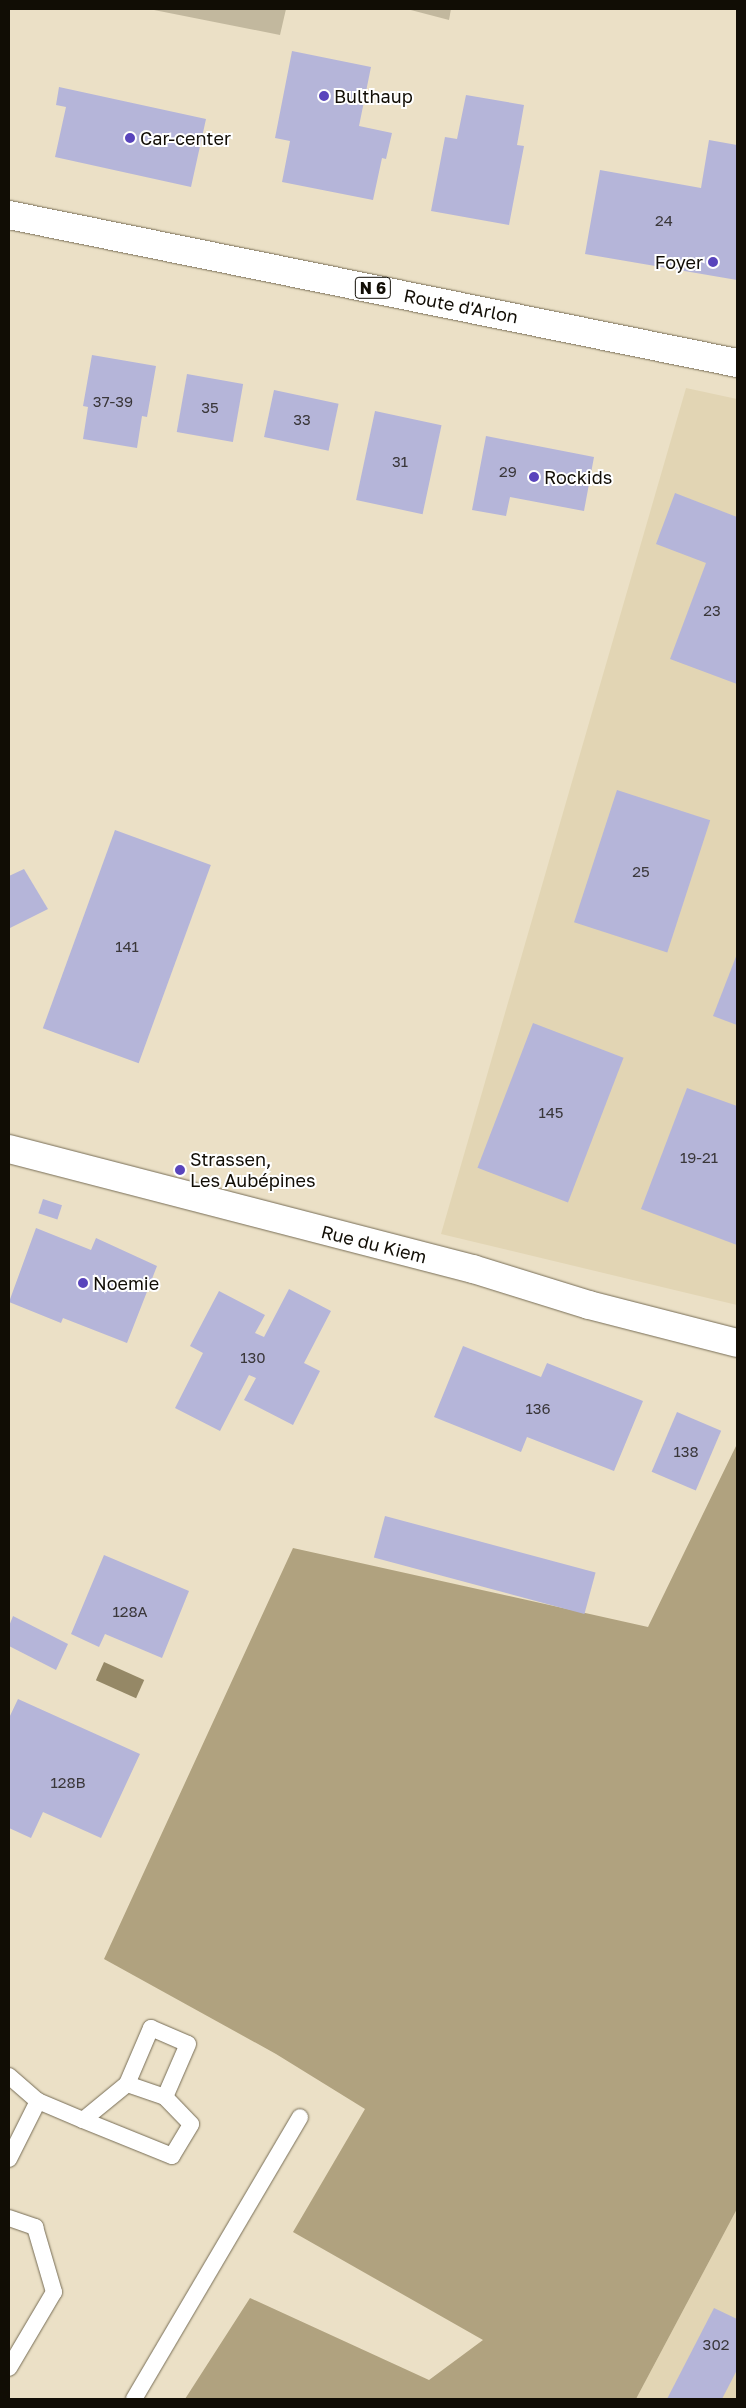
<!DOCTYPE html>
<html>
<head>
<meta charset="utf-8">
<style>
  body { margin:0 }
  #map { position:relative; width:746px; height:2408px; overflow:hidden; background:#ebe0c6; font-family:"Golos Text",sans-serif }
  div>[style] { position:absolute }
  .built>* { inset:0; background:#e2d5b4 }
  .green>* { inset:0; background:#c2b89e }
  .forest>* { inset:0; background:#b0a27f }
  .water>* { inset:0; background:#958866; transform-origin:0 0 }
  .building>* { inset:0; background:#b5b5d9; transform-origin:0 0 }
  .roads { filter:drop-shadow(0 0 1px #776d56) drop-shadow(0 0 1px #776d56) }
  .lane>* { height:16px; margin:-8px; padding:0 8px; transform-origin:8px; border-radius:8px; background:#fff }
  .street>* { height:28px; margin:-14px; padding:0 14px; transform-origin:14px; border-radius:14px; background:#fff }
  .primary>* { height:28px; margin:-14px; padding:0 14px; transform-origin:14px; border-radius:14px; background:#fff }
  .dots>* { width:14px; height:14px; translate:-50% -50%; box-sizing:border-box; border:2px solid #fff; border-radius:50% }
  span { translate:-50% -50%; white-space:nowrap; text-align:center; line-height:1.15; -webkit-text-stroke:4px #fff; paint-order:stroke }
  .number-label { font-size:15px; color:#3a373a }
  .number-label span { -webkit-text-stroke-width:0 }
  .shield-label span { padding:1px 4px; background:#fff; border:1px solid; border-radius:4px; -webkit-text-stroke-width:0 }
  .shield-label { font-size:16px; color:#110d05; font-weight:700 }
  .poi-label { font-size:18px; color:#110d05 }
  .left { translate:0 -50%; text-align:left }
  .right { translate:-100% -50%; text-align:right }
  .street-label { font-size:18px; color:#110d05 }
  .frame { position:absolute; inset:0; border:10px solid #110d05; pointer-events:none }
</style>
</head>
<body>
<div id="map">
  <div class="built">
    <i style="clip-path:polygon(686px 388px,737px 399px,737px 1305px,441px 1234px)"></i>
    <i style="clip-path:polygon(737px 2209px,737px 2399px,636px 2399px)"></i>
  </div>
  <div class="green">
    <i style="clip-path:polygon(149px 9px,286px 9px,280px 35px)"></i>
    <i style="clip-path:polygon(407px 9px,451px 9px,449px 20px)"></i>
  </div>
  <div class="forest">
    <i style="clip-path:polygon(737px 1444px,737px 2209px,636px 2399px,185px 2399px,250px 2298px,429px 2380px,483px 2340px,293px 2232px,365px 2109px,276px 2054px,104px 1959px,293px 1548px,648px 1627px)"></i>
  </div>
  <div class="water">
    <i style="left:104px;top:1662px;width:44px;height:20px;rotate:24deg"></i>
  </div>
  <div class="building">
    <i style="clip-path:polygon(292px 51px,371px 67px,359px 126px,392px 133px,386px 159px,382px 158px,373px 200px,282px 182px,290px 141px,275px 138px)"></i>
    <i style="clip-path:polygon(59px 87px,206px 119px,191px 187px,55px 157px,66px 107px,56px 105px)"></i>
    <i style="clip-path:polygon(466px 95px,524px 105px,517px 145px,524px 146px,509px 225px,431px 211px,445px 137px,457px 139px)"></i>
    <i style="clip-path:polygon(709px 140px,737px 145px,737px 280px,585px 254px,600px 170px,701px 188px)"></i>
    <i style="clip-path:polygon(92px 355px,156px 366px,147px 417px,142px 416px,137px 448px,83px 439px,88px 407px,83px 406px)"></i>
    <i style="left:187px;top:374px;width:57px;height:59px;rotate:10deg"></i>
    <i style="left:274px;top:390px;width:66px;height:48px;rotate:12deg"></i>
    <i style="left:375px;top:411px;width:68px;height:91px;rotate:12deg"></i>
    <i style="clip-path:polygon(486px 436px,594px 457px,584px 511px,510px 497px,506px 516px,472px 510px)"></i>
    <i style="clip-path:polygon(675px 493px,737px 517px,737px 684px,670px 659px,706px 563px,656px 544px)"></i>
    <i style="left:617px;top:790px;width:98px;height:139px;rotate:18deg"></i>
    <i style="left:115px;top:830px;width:102px;height:211px;rotate:20deg"></i>
    <i style="clip-path:polygon(24px 869px,48px 909px,10px 928px,9px 876px)"></i>
    <i style="clip-path:polygon(737px 954px,737px 1025px,713px 1016px)"></i>
    <i style="left:533px;top:1023px;width:97px;height:155px;rotate:21deg"></i>
    <i style="clip-path:polygon(687px 1088px,737px 1106px,737px 1245px,641px 1209px)"></i>
    <i style="left:43px;top:1199px;width:20px;height:15px;rotate:18deg"></i>
    <i style="clip-path:polygon(36px 1228px,91px 1250px,96px 1238px,157px 1266px,127px 1343px,63px 1318px,61px 1323px,9px 1302px)"></i>
    <i style="clip-path:polygon(289px 1289px,331px 1311px,304px 1363px,320px 1371px,293px 1425px,244px 1400px,256px 1378px,249px 1375px,220px 1431px,175px 1408px,203px 1353px,190px 1346px,219px 1291px,265px 1315px,255px 1333px,264px 1337px)"></i>
    <i style="clip-path:polygon(463px 1346px,541px 1377px,547px 1363px,643px 1401px,614px 1471px,527px 1437px,521px 1452px,434px 1417px)"></i>
    <i style="left:677px;top:1412px;width:48px;height:65px;rotate:23deg"></i>
    <i style="left:385px;top:1516px;width:218px;height:43px;rotate:15deg"></i>
    <i style="clip-path:polygon(104px 1555px,189px 1591px,162px 1658px,105px 1634px,99px 1647px,71px 1634px)"></i>
    <i style="clip-path:polygon(13px 1616px,68px 1644px,56px 1670px,9px 1646px,9px 1626px)"></i>
    <i style="clip-path:polygon(18px 1699px,140px 1754px,101px 1838px,43px 1812px,31px 1838px,9px 1828px,9px 1718px)"></i>
    <i style="clip-path:polygon(714px 2308px,737px 2319px,737px 2370px,722px 2399px,667px 2399px)"></i>
  </div>
  <div class="roads">
    <div class="lane">
      <i style="left:9px;top:2076px;width:38px;rotate:41deg"></i>
      <i style="left:38px;top:2101px;width:49px;rotate:22.9deg"></i>
      <i style="left:83px;top:2120px;width:96px;rotate:22deg"></i>
      <i style="left:172px;top:2156px;width:37px;rotate:-59deg"></i>
      <i style="left:191px;top:2124px;width:37px;rotate:-134deg"></i>
      <i style="left:165px;top:2097px;width:40px;rotate:-161.1deg"></i>
      <i style="left:127px;top:2084px;width:57px;rotate:140.7deg"></i>
      <i style="left:127px;top:2084px;width:61px;rotate:-66.8deg"></i>
      <i style="left:151px;top:2028px;width:40px;rotate:23.4deg"></i>
      <i style="left:188px;top:2044px;width:58px;rotate:113.5deg"></i>
      <i style="left:9px;top:2159px;width:65px;rotate:-63.4deg"></i>
      <i style="left:9px;top:2218px;width:28px;rotate:19deg"></i>
      <i style="left:35px;top:2227px;width:68px;rotate:73.7deg"></i>
      <i style="left:54px;top:2292px;width:88px;rotate:120.6deg"></i>
      <i style="left:134px;top:2399px;width:327px;rotate:-59.5deg"></i>
    </div>
    <div class="street">
      <i style="left:9px;top:1149px;width:479px;rotate:14.5deg"></i>
      <i style="left:473px;top:1269px;width:121px;rotate:17.2deg"></i>
      <i style="left:589px;top:1305px;width:153px;rotate:14.4deg"></i>
    </div>
    <div class="primary">
      <i style="left:9px;top:215px;width:743px;rotate:11.49deg"></i>
    </div>
  </div>
  <div class="dots">
    <i style="left:324px;top:96px;background:#5944bc"></i>
    <i style="left:130px;top:138px;background:#5944bc"></i>
    <i style="left:713px;top:262px;background:#5944bc"></i>
    <i style="left:534px;top:477px;background:#5944bc"></i>
    <i style="left:180px;top:1170px;background:#5944bc"></i>
    <i style="left:83px;top:1283px;background:#5944bc"></i>
  </div>
  <div class="number-label">
    <span style="left:664px;top:221px">24</span>
    <span style="left:113px;top:402px">37-39</span>
    <span style="left:210px;top:408px">35</span>
    <span style="left:302px;top:420px">33</span>
    <span style="left:400px;top:462px">31</span>
    <span style="left:508px;top:472px">29</span>
    <span style="left:712px;top:611px">23</span>
    <span style="left:641px;top:872px">25</span>
    <span style="left:127px;top:947px">141</span>
    <span style="left:551px;top:1113px">145</span>
    <span style="left:699px;top:1158px">19-21</span>
    <span style="left:253px;top:1358px">130</span>
    <span style="left:538px;top:1409px">136</span>
    <span style="left:686px;top:1452px">138</span>
    <span style="left:130px;top:1612px">128A</span>
    <span style="left:68px;top:1783px">128B</span>
    <span style="left:716px;top:2345px">302</span>
  </div>
  <div class="shield-label">
    <span style="left:373px;top:288px">N 6</span>
  </div>
  <div class="poi-label">
    <span class="left" style="left:334px;top:96px">Bulthaup</span>
    <span class="left" style="left:140px;top:138px">Car-center</span>
    <span class="right" style="left:703px;top:262px">Foyer</span>
    <span class="left" style="left:544px;top:477px">Rockids</span>
    <span class="left" style="left:190px;top:1170px">Strassen,<br>Les Aubépines</span>
    <span class="left" style="left:93px;top:1283px">Noemie</span>
  </div>
  <div class="street-label">
    <span style="left:461px;top:306px;rotate:11deg">Route d'Arlon</span>
    <span style="left:374px;top:1244px;rotate:14deg">Rue du Kiem</span>
  </div>
  <div class="frame"></div>
</div>
</body>
</html>
